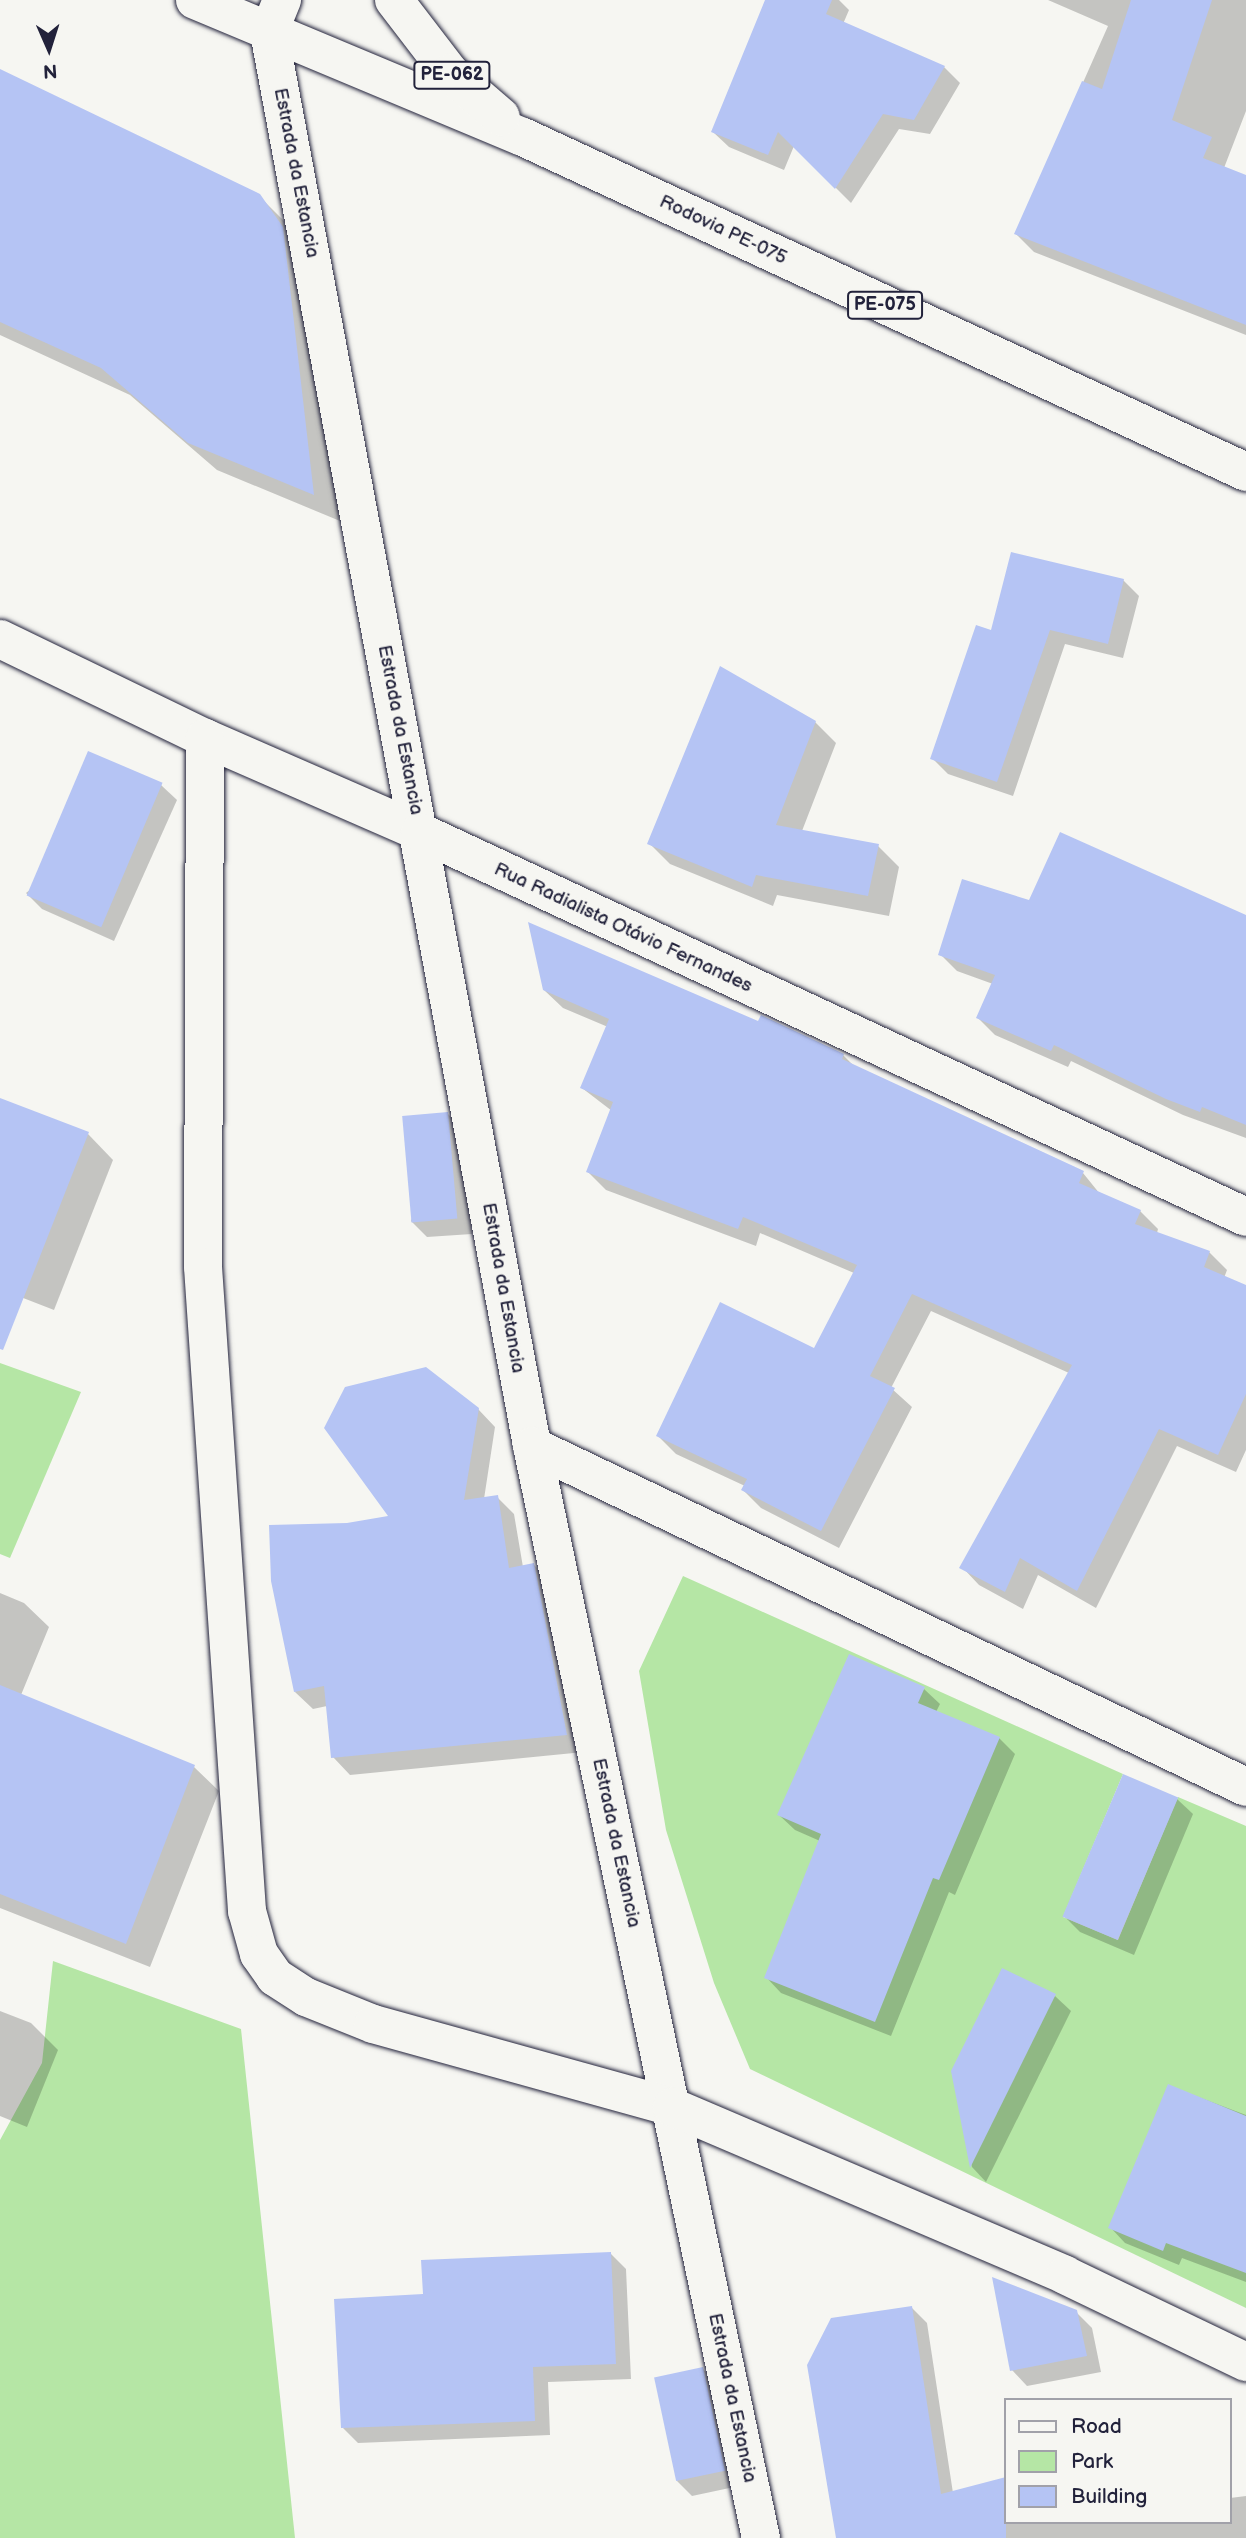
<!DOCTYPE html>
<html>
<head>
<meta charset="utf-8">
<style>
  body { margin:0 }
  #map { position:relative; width:1246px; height:2538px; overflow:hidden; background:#f6f6f2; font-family:"Balsamiq Sans",sans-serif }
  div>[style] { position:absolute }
  .green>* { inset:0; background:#b5e6a5 }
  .shadow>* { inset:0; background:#0003 }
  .building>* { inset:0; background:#b5c4f4; transform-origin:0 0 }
  .roads { filter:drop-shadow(0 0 2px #22223b) drop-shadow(0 0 2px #22223b) }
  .minor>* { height:38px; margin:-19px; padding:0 19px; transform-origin:19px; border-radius:19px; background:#f6f6f2 }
  .primary>* { height:38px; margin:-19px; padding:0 19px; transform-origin:19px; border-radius:19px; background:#f6f6f2 }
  span { translate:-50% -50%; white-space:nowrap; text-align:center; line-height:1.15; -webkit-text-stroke:5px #f6f6f2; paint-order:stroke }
  .shield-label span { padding:2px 5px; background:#f6f6f2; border:2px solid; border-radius:5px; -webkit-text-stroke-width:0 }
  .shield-label { font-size:18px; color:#22223b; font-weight:700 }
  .street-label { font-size:19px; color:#22223b }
  .legend { position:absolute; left:1004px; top:2398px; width:228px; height:126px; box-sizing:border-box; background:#f6f6f2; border:2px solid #a1a1a9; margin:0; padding:9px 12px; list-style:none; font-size:21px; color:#22223b }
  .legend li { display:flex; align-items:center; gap:14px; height:35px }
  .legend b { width:35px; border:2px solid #a1a1a9 }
  .north { position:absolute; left:14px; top:14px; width:70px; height:70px; -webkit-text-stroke:5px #f6f6f2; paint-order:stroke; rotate:177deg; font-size:19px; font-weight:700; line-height:28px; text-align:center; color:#22223b }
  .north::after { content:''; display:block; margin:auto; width:24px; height:32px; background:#22223b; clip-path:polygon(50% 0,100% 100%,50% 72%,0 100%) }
</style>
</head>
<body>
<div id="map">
  <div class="green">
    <i style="clip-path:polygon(0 1363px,81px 1392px,10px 1558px,0 1554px)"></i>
    <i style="clip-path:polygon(683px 1576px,1123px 1774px,1063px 1917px,1118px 1940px,1178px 1797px,1246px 1826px,1246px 2308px,750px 2069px,714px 1983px,666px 1830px,639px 1671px)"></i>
    <i style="clip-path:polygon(53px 1961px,241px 2029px,295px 2538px,0 2538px,0 2140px,42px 2063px)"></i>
  </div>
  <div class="shadow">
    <i style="clip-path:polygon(767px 0,839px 0,849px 10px,843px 24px,944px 67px,960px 83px,930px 134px,899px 129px,851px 203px,794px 146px,784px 170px,729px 147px,713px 132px)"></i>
    <i style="clip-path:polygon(1048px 0,1246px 0,1246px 111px,1224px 168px,1246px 176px,1246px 335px,1034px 252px,1016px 234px,1108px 26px)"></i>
    <i style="clip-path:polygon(0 71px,259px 196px,287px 224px,309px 256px,340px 521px,217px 470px,130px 395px,0 335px)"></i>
    <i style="clip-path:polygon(1123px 580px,1139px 596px,1123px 658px,1065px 644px,1013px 796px,948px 774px,933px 759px,992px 633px)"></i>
    <i style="clip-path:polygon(815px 722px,836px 743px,802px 831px,878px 846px,899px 867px,889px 916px,777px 895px,773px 906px,670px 864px,649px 843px)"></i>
    <i style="clip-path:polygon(161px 785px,177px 800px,114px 941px,42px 909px,26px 893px)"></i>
    <i style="clip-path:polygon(1030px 903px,1246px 917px,1246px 1138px,1183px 1115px,1071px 1061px,1068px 1067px,995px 1035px,978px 1018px,993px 984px,957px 971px,940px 954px)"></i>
    <i style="clip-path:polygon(544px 990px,759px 1024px,843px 1055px,856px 1068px,1083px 1173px,1100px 1194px,1140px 1211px,1158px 1229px,1157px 1233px,1209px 1252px,1227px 1270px,1224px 1278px,1246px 1287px,1246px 1450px,1236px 1472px,1177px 1446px,1096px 1608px,1038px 1575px,1023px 1609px,979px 1585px,962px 1567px,1069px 1373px,931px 1311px,891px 1388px,912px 1407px,839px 1548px,761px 1508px,743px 1490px,745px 1486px,676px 1454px,658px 1436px,815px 1350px,854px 1273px,760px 1233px,756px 1246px,606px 1190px,588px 1172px,612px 1111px,582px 1088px,608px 1027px,563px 1008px)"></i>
    <i style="clip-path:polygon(0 1100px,88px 1134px,113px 1160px,54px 1310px,0 1289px)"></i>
    <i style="clip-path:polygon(447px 1113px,463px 1129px,472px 1234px,427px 1237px,411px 1221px)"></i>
    <i style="clip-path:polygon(478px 1409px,495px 1427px,484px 1499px,497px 1497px,514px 1514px,523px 1567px,534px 1565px,551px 1582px,584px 1752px,350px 1775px,333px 1757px,327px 1706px,313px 1709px,295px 1692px,347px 1524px,391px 1517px)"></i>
    <i style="clip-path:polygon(0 1593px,24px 1603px,49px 1627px,21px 1695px,194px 1767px,219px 1791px,150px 1967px,0 1908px)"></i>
    <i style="clip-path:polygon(924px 1689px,940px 1704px,936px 1712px,999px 1738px,1015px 1754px,955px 1895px,949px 1892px,891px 2036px,781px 1993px,766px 1977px,820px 1841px,795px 1830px,779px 1815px)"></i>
    <i style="clip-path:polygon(1177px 1799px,1193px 1814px,1134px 1955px,1080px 1932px,1065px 1917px)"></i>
    <i style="clip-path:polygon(1055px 1996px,1071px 2011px,986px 2182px,972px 2167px,953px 2071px)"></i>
    <i style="clip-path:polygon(0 2011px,31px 2023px,58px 2050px,27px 2127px,0 2116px)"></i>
    <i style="clip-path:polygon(1169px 2086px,1246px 2115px,1246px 2282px,1182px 2258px,1179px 2265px,1125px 2243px,1110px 2227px)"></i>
    <i style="clip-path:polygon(610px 2253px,626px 2269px,631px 2379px,548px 2382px,550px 2435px,358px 2443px,343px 2428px,424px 2296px)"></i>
    <i style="clip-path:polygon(911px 2307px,927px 2323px,953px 2493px,1006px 2479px,1006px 2522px,1230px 2522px,1230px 2498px,1246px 2496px,1246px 2538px,840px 2538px)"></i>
    <i style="clip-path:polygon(1076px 2312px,1092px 2328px,1101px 2372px,1027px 2386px,1012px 2370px)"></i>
    <i style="clip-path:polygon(702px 2368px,718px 2384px,739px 2486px,692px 2496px,677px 2481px)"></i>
  </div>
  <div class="building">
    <i style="clip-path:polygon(765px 0,832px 0,826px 14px,945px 66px,914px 120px,883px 114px,835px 189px,778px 132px,768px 155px,711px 132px)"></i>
    <i style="clip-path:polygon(1131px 0,1212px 0,1172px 120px,1212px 137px,1203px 158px,1246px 175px,1246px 325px,1014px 234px,1082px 81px,1102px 89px)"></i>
    <i style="clip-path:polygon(0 69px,260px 194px,283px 227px,314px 495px,188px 443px,101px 368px,0 322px)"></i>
    <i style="clip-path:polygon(1011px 552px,1124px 579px,1108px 644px,1050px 630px,997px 782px,930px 759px,976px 625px,991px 630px)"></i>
    <i style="clip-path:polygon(720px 666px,816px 721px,776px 825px,879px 844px,868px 896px,756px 875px,752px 887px,647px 844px)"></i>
    <i style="left:88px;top:751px;width:81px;height:157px;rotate:23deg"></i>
    <i style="clip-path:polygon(1060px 832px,1246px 915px,1246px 1125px,1202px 1107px,1200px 1112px,1166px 1099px,1054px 1045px,1051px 1051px,976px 1018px,995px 975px,938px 955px,962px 879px,1029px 900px)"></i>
    <i style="clip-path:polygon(528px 922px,758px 1021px,761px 1015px,844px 1054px,842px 1059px,1084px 1171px,1079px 1183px,1141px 1210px,1135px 1224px,1210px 1251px,1204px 1267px,1246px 1285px,1246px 1394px,1218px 1455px,1159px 1429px,1077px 1591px,1020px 1558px,1005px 1592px,959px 1568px,1072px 1365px,912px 1294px,870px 1376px,895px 1388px,821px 1531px,741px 1490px,747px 1479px,656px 1436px,720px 1302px,814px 1348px,857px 1265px,743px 1217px,738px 1229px,586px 1172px,613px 1102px,580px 1088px,609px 1019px,543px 990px)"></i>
    <i style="clip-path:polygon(0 1098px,89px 1132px,3px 1350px,0 1349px)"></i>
    <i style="left:448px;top:1112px;width:107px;height:46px;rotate:85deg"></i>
    <i style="clip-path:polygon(426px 1367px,479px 1408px,464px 1500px,498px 1495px,509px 1568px,534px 1563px,567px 1735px,331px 1758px,324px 1686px,294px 1692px,271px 1581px,269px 1525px,347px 1523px,388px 1516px,324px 1428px,345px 1387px)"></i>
    <i style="clip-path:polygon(849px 1654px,925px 1687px,918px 1703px,1000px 1737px,939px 1880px,933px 1878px,875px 2022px,764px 1978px,821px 1834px,777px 1815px)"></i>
    <i style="clip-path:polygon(0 1685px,195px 1765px,126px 1944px,0 1894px)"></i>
    <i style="left:1123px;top:1774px;width:60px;height:155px;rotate:23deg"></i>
    <i style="clip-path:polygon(1002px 1968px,1056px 1994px,970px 2168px,951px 2071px)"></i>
    <i style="clip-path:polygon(1168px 2084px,1246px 2116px,1246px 2273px,1166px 2243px,1163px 2251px,1108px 2228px)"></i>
    <i style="clip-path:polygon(611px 2252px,616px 2364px,533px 2367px,535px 2421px,341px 2428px,334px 2299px,423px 2294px,421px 2260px)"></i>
    <i style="clip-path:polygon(992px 2277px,1077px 2310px,1087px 2356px,1010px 2371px)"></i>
    <i style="clip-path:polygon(912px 2306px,941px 2494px,1006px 2477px,1006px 2538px,836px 2538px,807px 2365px,831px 2318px)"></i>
    <i style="left:703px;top:2367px;width:106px;height:50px;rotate:78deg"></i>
  </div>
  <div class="roads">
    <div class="minor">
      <i style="left:269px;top:32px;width:1438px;rotate:79.46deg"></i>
      <i style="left:532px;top:1446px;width:1116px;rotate:78.16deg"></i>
      <i style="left:0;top:639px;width:228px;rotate:25.8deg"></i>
      <i style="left:205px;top:738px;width:235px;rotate:23.6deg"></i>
      <i style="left:420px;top:832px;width:911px;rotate:24.99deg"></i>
      <i style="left:205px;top:738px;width:529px;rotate:90.22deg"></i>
      <i style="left:203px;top:1267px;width:646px;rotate:86.09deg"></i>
      <i style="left:247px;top:1911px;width:45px;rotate:74.4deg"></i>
      <i style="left:259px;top:1954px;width:28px;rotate:55deg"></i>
      <i style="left:275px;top:1977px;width:37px;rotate:33deg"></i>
      <i style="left:306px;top:1997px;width:72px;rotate:21.9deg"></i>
      <i style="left:373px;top:2024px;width:310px;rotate:15.5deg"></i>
      <i style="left:672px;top:2107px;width:427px;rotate:23.1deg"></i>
      <i style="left:1065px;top:2275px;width:201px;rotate:25.7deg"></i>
      <i style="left:532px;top:1446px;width:791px;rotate:25.53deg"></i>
    </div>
    <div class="primary">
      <i style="left:195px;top:0;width:355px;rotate:22.7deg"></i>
      <i style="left:523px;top:137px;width:797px;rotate:24.86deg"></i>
      <i style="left:394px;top:0;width:92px;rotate:52.5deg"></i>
      <i style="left:450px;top:73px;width:67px;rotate:40.8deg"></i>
      <i style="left:269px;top:32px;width:35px;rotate:-68deg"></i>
    </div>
  </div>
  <div class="shield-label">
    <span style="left:452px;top:75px">PE-062</span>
    <span style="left:885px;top:305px">PE-075</span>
  </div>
  <div class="street-label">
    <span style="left:296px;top:173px;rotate:79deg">Estrada da Estancia</span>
    <span style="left:723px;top:230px;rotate:25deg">Rodovia PE-075</span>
    <span style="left:400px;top:730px;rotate:79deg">Estrada da Estancia</span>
    <span style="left:623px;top:928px;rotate:25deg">Rua Radialista Otávio Fernandes</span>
    <span style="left:503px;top:1288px;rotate:80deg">Estrada da Estancia</span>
    <span style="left:616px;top:1843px;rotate:78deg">Estrada da Estancia</span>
    <span style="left:732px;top:2398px;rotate:78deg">Estrada da Estancia</span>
  </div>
  <ul class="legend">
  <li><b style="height:9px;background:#f6f6f2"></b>Road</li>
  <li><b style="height:19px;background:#b5e6a5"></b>Park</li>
  <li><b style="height:19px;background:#b5c4f4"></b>Building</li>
  </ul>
  <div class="north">N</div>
</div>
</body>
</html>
